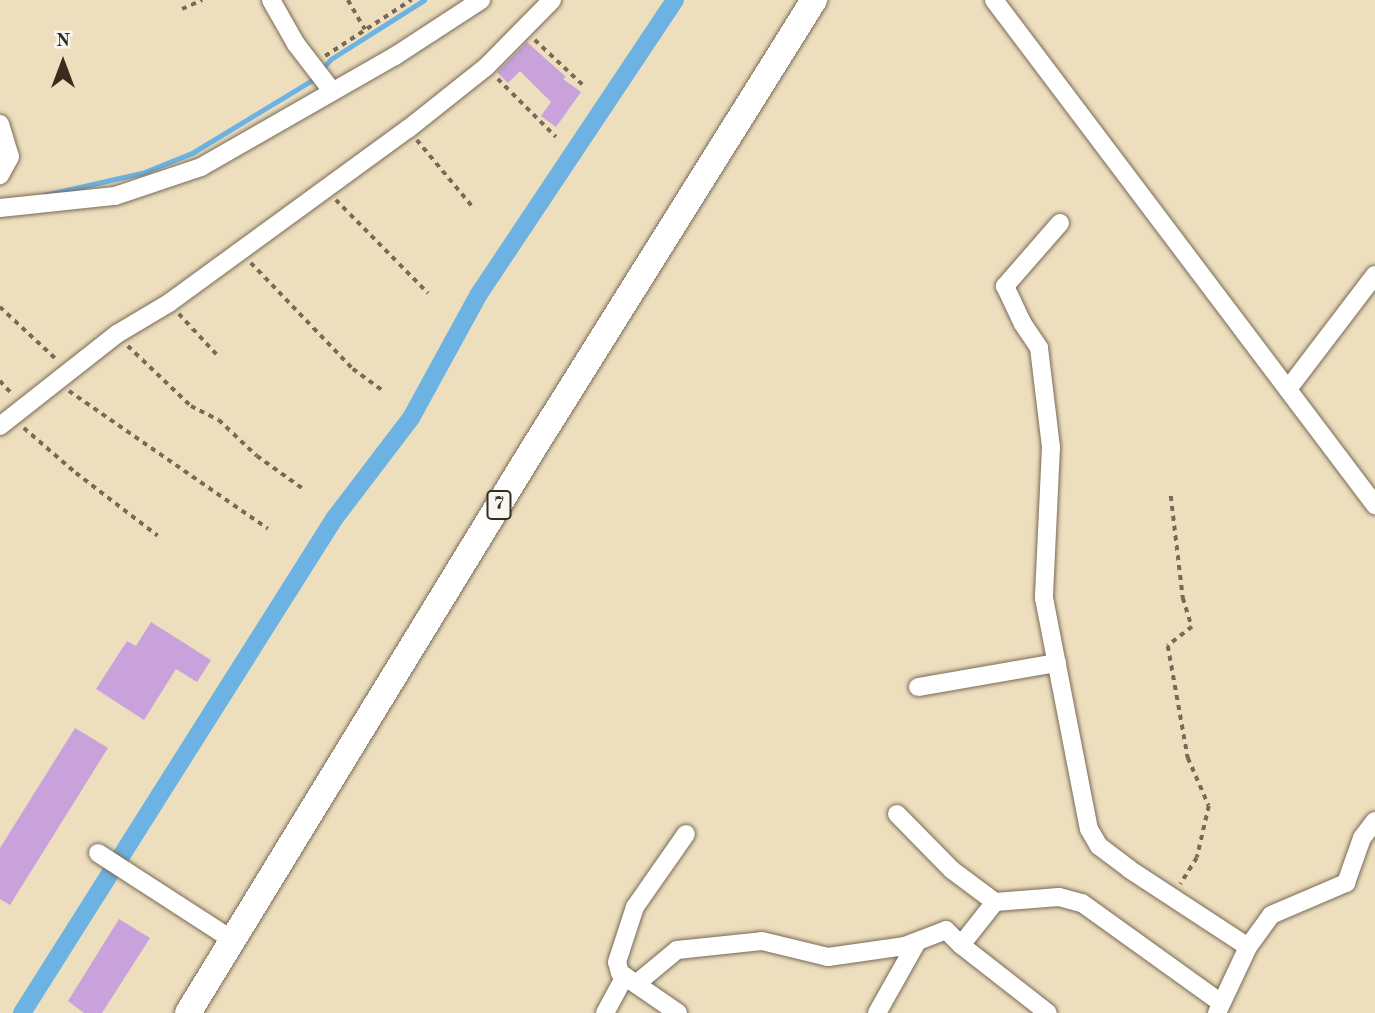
<!DOCTYPE html>
<html>
<head>
<meta charset="utf-8">
<style>
  body { margin:0 }
  #map { position:relative; width:1375px; height:1013px; overflow:hidden; background:#eddfbe; font-family:"Old Standard TT",serif }
  div>[style] { position:absolute }
  .stream>* { height:5px; margin:-2.5px; padding:0 2.5px; transform-origin:2.5px; border-radius:2.5px; background:#6cb3e3 }
  .canal>* { height:18px; margin:-9px; padding:0 9px; transform-origin:9px; border-radius:9px; background:#6cb3e3 }
  .building>* { inset:0; background:#c9a2db }
  .path>* { height:3.5px; margin-top:-1.75px; transform-origin:0; background:repeating-linear-gradient(90deg,#796956 0 5px,transparent 0 10px) }
  .roads { filter:drop-shadow(0 0 2px #796956) drop-shadow(0 0 2px #796956) }
  .minor>* { height:18px; margin:-9px; padding:0 9px; transform-origin:9px; border-radius:9px; background:#fff }
  .highway>* { height:26px; margin:-13px; padding:0 13px; transform-origin:13px; border-radius:13px; background:#fff }
  span { translate:-50% -50%; white-space:nowrap; text-align:center; line-height:1.15; -webkit-text-stroke:7px #f6f6f2; paint-order:stroke }
  .shield-label span { padding:2px 5px; background:#f6f6f2; border:2px solid; border-radius:5px; -webkit-text-stroke-width:0 }
  .shield-label { font-size:19px; color:#3b2a1e; font-weight:700 }
  .north { position:absolute; left:28px; top:28px; width:70px; height:70px; -webkit-text-stroke:5px #f6f6f2; paint-order:stroke; rotate:0deg; font-size:19px; font-weight:700; line-height:28px; text-align:center; color:#3b2a1e }
  .north::after { content:''; display:block; margin:auto; width:24px; height:32px; background:#3b2a1e; clip-path:polygon(50% 0,100% 100%,50% 72%,0 100%) }
</style>
</head>
<body>
<div id="map">
  <div class="stream">
    <i style="left:44px;top:195px;width:100px;rotate:-12.7deg"></i>
    <i style="left:142px;top:173px;width:54px;rotate:-21.8deg"></i>
    <i style="left:192px;top:153px;width:140px;rotate:-31.3deg"></i>
    <i style="left:312px;top:80px;width:28px;rotate:-48deg"></i>
    <i style="left:331px;top:59px;width:110px;rotate:-32.4deg"></i>
  </div>
  <div class="canal">
    <i style="left:22px;top:1013px;width:584px;rotate:-57.72deg"></i>
    <i style="left:334px;top:519px;width:127px;rotate:-52.7deg"></i>
    <i style="left:411px;top:418px;width:141px;rotate:-61.3deg"></i>
    <i style="left:479px;top:294px;width:353px;rotate:-56.3deg"></i>
  </div>
  <div class="building">
    <i style="clip-path:polygon(527px 42px,566px 77px,563px 79px,581px 92px,556px 127px,541px 116px,551px 102px,520px 71px,508px 83px,497px 72px)"></i>
    <i style="clip-path:polygon(151px 622px,211px 660px,197px 682px,176px 669px,144px 720px,96px 689px,127px 641px,136px 646px)"></i>
    <i style="clip-path:polygon(75px 728px,108px 748px,10px 905px,0 899px,0 848px)"></i>
    <i style="clip-path:polygon(119px 919px,150px 938px,102px 1013px,84px 1013px,68px 1001px)"></i>
  </div>
  <div class="path">
    <i style="left:348px;top:0;width:34px;rotate:60deg"></i>
    <i style="left:182px;top:9px;width:22px;rotate:-24deg"></i>
    <i style="left:535px;top:40px;width:69px;rotate:43.2deg"></i>
    <i style="left:325px;top:56px;width:103px;rotate:-33.1deg"></i>
    <i style="left:498px;top:79px;width:82px;rotate:45deg"></i>
    <i style="left:417px;top:140px;width:86px;rotate:50.2deg"></i>
    <i style="left:336px;top:200px;width:131px;rotate:45.3deg"></i>
    <i style="left:251px;top:263px;width:147px;rotate:46.1deg"></i>
    <i style="left:353px;top:369px;width:39px;rotate:36deg"></i>
    <i style="left:0;top:307px;width:78px;rotate:42.9deg"></i>
    <i style="left:179px;top:314px;width:57px;rotate:47.1deg"></i>
    <i style="left:128px;top:346px;width:87px;rotate:43.6deg"></i>
    <i style="left:191px;top:406px;width:31px;rotate:27deg"></i>
    <i style="left:219px;top:420px;width:52px;rotate:43.5deg"></i>
    <i style="left:257px;top:456px;width:55px;rotate:35.4deg"></i>
    <i style="left:0;top:381px;width:19px;rotate:47deg"></i>
    <i style="left:69px;top:391px;width:242px;rotate:34.7deg"></i>
    <i style="left:24px;top:428px;width:69px;rotate:40.9deg"></i>
    <i style="left:76px;top:473px;width:103px;rotate:37.5deg"></i>
    <i style="left:1171px;top:496px;width:103px;rotate:83.3deg"></i>
    <i style="left:1183px;top:598px;width:30px;rotate:73deg"></i>
    <i style="left:1192px;top:627px;width:31px;rotate:142deg"></i>
    <i style="left:1168px;top:646px;width:114px;rotate:79.9deg"></i>
    <i style="left:1188px;top:758px;width:52px;rotate:66.4deg"></i>
    <i style="left:1209px;top:806px;width:53px;rotate:103deg"></i>
    <i style="left:1197px;top:858px;width:31px;rotate:122deg"></i>
  </div>
  <div class="roads">
    <div class="minor">
      <i style="left:271px;top:0;width:51px;rotate:60.4deg"></i>
      <i style="left:296px;top:44px;width:59px;rotate:52.5deg"></i>
      <i style="left:994px;top:0;width:633px;rotate:52.97deg"></i>
      <i style="left:0;top:124px;width:34px;rotate:73deg"></i>
      <i style="left:10px;top:157px;width:21px;rotate:119deg"></i>
      <i style="left:0;top:208px;width:116px;rotate:-6deg"></i>
      <i style="left:115px;top:196px;width:91px;rotate:-18.6deg"></i>
      <i style="left:201px;top:167px;width:224px;rotate:-29.8deg"></i>
      <i style="left:395px;top:56px;width:103px;rotate:-33.1deg"></i>
      <i style="left:1060px;top:223px;width:84px;rotate:131.1deg"></i>
      <i style="left:1005px;top:286px;width:42px;rotate:64.7deg"></i>
      <i style="left:1023px;top:324px;width:29px;rotate:56deg"></i>
      <i style="left:1039px;top:348px;width:100px;rotate:83.1deg"></i>
      <i style="left:1051px;top:447px;width:151px;rotate:92.7deg"></i>
      <i style="left:1044px;top:598px;width:235px;rotate:79deg"></i>
      <i style="left:1089px;top:829px;width:20px;rotate:60deg"></i>
      <i style="left:1099px;top:846px;width:38px;rotate:37deg"></i>
      <i style="left:1129px;top:869px;width:142px;rotate:33.2deg"></i>
      <i style="left:1288px;top:389px;width:143px;rotate:-52.7deg"></i>
      <i style="left:0;top:426px;width:149px;rotate:-38.2deg"></i>
      <i style="left:117px;top:334px;width:61px;rotate:-30.8deg"></i>
      <i style="left:169px;top:303px;width:296px;rotate:-36.1deg"></i>
      <i style="left:408px;top:129px;width:100px;rotate:-38.5deg"></i>
      <i style="left:486px;top:67px;width:94px;rotate:-45.4deg"></i>
      <i style="left:918px;top:687px;width:141px;rotate:-9.8deg"></i>
      <i style="left:897px;top:814px;width:78px;rotate:45.5deg"></i>
      <i style="left:952px;top:870px;width:54px;rotate:36.7deg"></i>
      <i style="left:995px;top:902px;width:64px;rotate:-4.5deg"></i>
      <i style="left:1059px;top:897px;width:24px;rotate:15deg"></i>
      <i style="left:1082px;top:903px;width:171px;rotate:35.7deg"></i>
      <i style="left:98px;top:853px;width:162px;rotate:32.9deg"></i>
      <i style="left:961px;top:945px;width:55px;rotate:-51.7deg"></i>
      <i style="left:636px;top:984px;width:53px;rotate:-39.7deg"></i>
      <i style="left:677px;top:950px;width:85px;rotate:-6deg"></i>
      <i style="left:762px;top:941px;width:68px;rotate:13.6deg"></i>
      <i style="left:828px;top:957px;width:78px;rotate:-8.1deg"></i>
      <i style="left:905px;top:946px;width:44px;rotate:-21.3deg"></i>
      <i style="left:946px;top:930px;width:21px;rotate:45deg"></i>
      <i style="left:961px;top:945px;width:110px;rotate:38deg"></i>
      <i style="left:605px;top:1013px;width:42px;rotate:-61.6deg"></i>
      <i style="left:678px;top:1013px;width:70px;rotate:-145.4deg"></i>
      <i style="left:620px;top:973px;width:11px;rotate:-105deg"></i>
      <i style="left:617px;top:962px;width:58px;rotate:-71.9deg"></i>
      <i style="left:635px;top:907px;width:89px;rotate:-55.1deg"></i>
      <i style="left:877px;top:1013px;width:81px;rotate:-60.6deg"></i>
      <i style="left:1217px;top:1013px;width:73px;rotate:-64.8deg"></i>
      <i style="left:1248px;top:947px;width:39px;rotate:-54deg"></i>
      <i style="left:1271px;top:915px;width:82px;rotate:-23.1deg"></i>
      <i style="left:1346px;top:883px;width:48px;rotate:-70.4deg"></i>
      <i style="left:1362px;top:838px;width:21px;rotate:-53deg"></i>
    </div>
    <div class="highway">
      <i style="left:188px;top:1013px;width:661px;rotate:-58.55deg"></i>
      <i style="left:533px;top:449px;width:530px;rotate:-57.96deg"></i>
    </div>
  </div>
  <div class="shield-label">
    <span style="left:499px;top:505px">7</span>
  </div>
  <div class="north">N</div>
</div>
</body>
</html>
